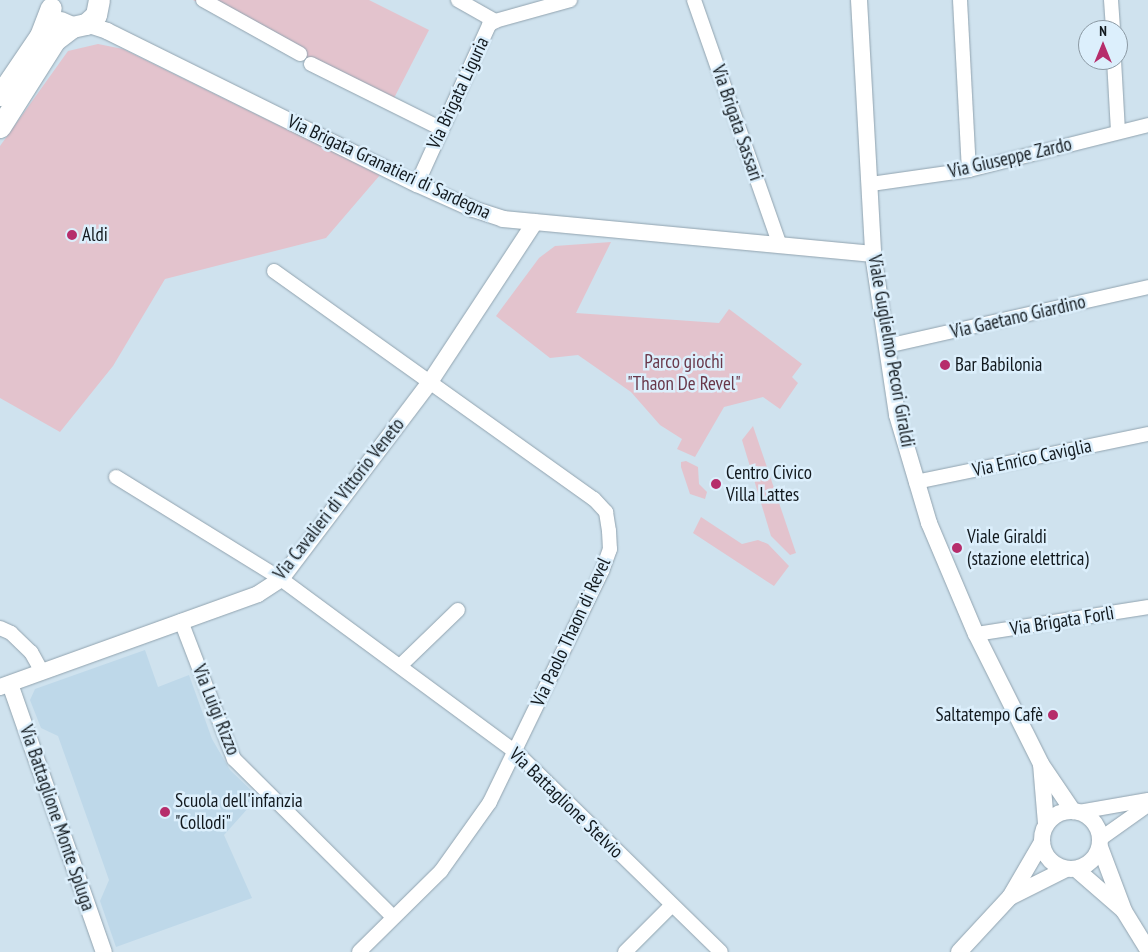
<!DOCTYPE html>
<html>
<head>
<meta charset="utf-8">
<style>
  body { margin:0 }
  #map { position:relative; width:1148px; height:952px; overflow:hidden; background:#cfe2ee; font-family:"PT Sans Narrow",sans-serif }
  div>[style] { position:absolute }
  .built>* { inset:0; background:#bed8e9 }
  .green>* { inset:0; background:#e3c3cd }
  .roads { filter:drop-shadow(0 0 1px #91a3af) drop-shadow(0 0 1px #91a3af) }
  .minor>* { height:14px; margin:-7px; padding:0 7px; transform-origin:7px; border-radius:7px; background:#fff }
  .tertiary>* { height:16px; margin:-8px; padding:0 8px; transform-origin:8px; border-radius:8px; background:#fff }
  .tertiary>.ring { margin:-8px; padding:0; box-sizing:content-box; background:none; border:16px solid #fff; border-radius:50% }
  .primary>* { height:21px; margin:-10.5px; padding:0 10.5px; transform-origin:10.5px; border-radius:10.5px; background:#fff }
  .dots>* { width:14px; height:14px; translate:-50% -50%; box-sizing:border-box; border:2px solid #dceffc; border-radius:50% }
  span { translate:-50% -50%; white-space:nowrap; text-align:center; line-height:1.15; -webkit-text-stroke:5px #dceffc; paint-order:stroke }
  .street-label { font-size:19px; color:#12191e }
  .poi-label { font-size:19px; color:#12191e }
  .left { translate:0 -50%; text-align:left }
  .right { translate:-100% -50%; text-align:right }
  .park-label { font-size:19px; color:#69384a }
  .north { position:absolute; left:1078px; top:20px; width:50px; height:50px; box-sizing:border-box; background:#dceffc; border:1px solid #8b99a3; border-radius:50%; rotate:0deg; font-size:14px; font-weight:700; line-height:20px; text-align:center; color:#12191e }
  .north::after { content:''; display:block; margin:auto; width:18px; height:22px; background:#b62d6b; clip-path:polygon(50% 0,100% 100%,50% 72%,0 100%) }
</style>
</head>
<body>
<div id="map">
  <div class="built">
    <i style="clip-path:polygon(145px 650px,158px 687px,189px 675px,212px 739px,230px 770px,258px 797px,224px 835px,252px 898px,116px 947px,100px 901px,109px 880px,90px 826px,58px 736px,41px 728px,30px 700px,35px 689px)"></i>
  </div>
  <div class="green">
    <i style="clip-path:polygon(193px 0,369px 0,429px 30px,392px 102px)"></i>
    <i style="clip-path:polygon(98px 44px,123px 49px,380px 175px,326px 238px,165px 279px,113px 366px,60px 432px,0 398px,0 146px,68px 51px)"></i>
    <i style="clip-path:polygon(611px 242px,576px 313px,719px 323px,729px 309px,802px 364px,792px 377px,798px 383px,780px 409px,763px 397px,724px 407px,695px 457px,677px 449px,682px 439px,660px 425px,631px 392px,578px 355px,550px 358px,496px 316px,539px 258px,555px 246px)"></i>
    <i style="clip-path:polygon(753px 426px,796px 553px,790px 555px,771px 536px,742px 440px)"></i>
    <i style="clip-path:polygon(686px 461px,698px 467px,699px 484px,707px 492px,705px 499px,690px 494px,681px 467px,681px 462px)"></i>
    <i style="clip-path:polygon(701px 517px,742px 544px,758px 540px,768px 544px,789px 566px,774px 586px,693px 533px)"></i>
  </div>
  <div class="roads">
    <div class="minor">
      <i style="left:203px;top:0;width:111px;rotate:29.1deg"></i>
      <i style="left:458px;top:0;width:43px;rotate:29.6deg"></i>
      <i style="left:694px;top:0;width:260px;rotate:70.7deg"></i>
      <i style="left:960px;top:0;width:170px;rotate:87deg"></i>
      <i style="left:1111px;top:0;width:30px;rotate:86deg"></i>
      <i style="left:1114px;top:60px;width:72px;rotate:86.8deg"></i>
      <i style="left:311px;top:64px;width:146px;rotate:26.4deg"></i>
      <i style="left:417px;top:184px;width:175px;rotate:-65.6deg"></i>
      <i style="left:489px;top:25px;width:7px;rotate:-34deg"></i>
      <i style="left:495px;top:21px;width:78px;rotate:-15.6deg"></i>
      <i style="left:871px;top:184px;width:99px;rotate:-8.1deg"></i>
      <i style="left:969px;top:170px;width:185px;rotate:-14.1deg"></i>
      <i style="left:274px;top:271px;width:393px;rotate:35.5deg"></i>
      <i style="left:594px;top:499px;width:18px;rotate:47deg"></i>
      <i style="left:606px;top:512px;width:19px;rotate:81deg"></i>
      <i style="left:609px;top:531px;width:18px;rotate:87deg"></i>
      <i style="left:610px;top:549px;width:23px;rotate:110deg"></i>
      <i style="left:602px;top:571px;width:257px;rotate:115.9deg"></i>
      <i style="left:490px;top:802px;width:85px;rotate:125.4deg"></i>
      <i style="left:441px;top:871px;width:115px;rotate:135.4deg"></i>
      <i style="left:887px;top:346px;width:268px;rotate:-12.7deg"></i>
      <i style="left:116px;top:477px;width:194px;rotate:31.7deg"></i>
      <i style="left:281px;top:579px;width:292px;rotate:36.4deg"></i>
      <i style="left:516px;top:752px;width:286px;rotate:44.3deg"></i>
      <i style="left:916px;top:482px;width:237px;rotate:-11.7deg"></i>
      <i style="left:181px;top:621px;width:148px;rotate:69deg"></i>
      <i style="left:234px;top:759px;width:224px;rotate:44.8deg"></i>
      <i style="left:0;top:628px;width:12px;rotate:24deg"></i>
      <i style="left:11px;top:633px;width:28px;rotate:44deg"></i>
      <i style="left:31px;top:652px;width:23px;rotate:61deg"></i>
      <i style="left:976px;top:634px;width:174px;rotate:-8.9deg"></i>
      <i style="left:401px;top:665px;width:79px;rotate:-44deg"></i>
      <i style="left:1079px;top:812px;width:70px;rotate:-9.9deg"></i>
      <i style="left:1100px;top:839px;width:59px;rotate:-35.3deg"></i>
      <i style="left:625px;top:952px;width:65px;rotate:-45deg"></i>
    </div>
    <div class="tertiary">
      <i style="left:859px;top:0;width:254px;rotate:86.8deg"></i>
      <i style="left:873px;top:254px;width:163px;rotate:81.5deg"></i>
      <i style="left:897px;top:415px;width:113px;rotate:73.5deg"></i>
      <i style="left:929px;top:523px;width:121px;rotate:67.1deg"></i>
      <i style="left:976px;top:634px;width:145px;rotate:63.4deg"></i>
      <i style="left:1041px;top:764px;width:57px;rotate:55.8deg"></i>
      <i style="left:80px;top:27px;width:12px;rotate:-5deg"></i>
      <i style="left:92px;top:26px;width:16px;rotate:18deg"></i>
      <i style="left:107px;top:31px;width:346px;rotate:26.3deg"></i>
      <i style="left:417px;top:184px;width:61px;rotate:24.1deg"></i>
      <i style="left:473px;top:209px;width:32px;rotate:18deg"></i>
      <i style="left:503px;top:219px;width:372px;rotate:5.4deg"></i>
      <i style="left:10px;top:684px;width:284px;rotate:70.7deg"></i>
      <i style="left:0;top:687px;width:274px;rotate:-19.8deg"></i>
      <i style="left:258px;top:594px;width:27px;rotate:-33deg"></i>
      <i style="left:281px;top:579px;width:247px;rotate:-52.9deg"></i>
      <i style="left:430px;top:382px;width:191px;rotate:-56.7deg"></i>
      <i style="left:1041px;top:764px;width:60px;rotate:85.2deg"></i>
      <i class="ring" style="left:1042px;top:811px;width:42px;height:42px"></i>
      <i style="left:1100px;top:847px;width:68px;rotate:69.4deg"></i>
      <i style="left:1124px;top:911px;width:46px;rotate:58.4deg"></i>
      <i style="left:1076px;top:869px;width:61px;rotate:41deg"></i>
      <i style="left:1010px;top:897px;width:63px;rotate:-26.6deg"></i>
      <i style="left:959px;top:952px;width:75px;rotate:-47.2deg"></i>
      <i style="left:1010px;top:897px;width:64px;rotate:-59.8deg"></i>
    </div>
    <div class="primary">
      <i style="left:60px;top:22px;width:13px;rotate:23deg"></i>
      <i style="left:72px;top:27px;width:14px;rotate:-12deg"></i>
      <i style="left:86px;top:24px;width:13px;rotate:-42deg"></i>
      <i style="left:96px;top:15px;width:15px;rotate:-79deg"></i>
      <i style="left:0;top:95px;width:71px;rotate:-55.9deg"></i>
      <i style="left:40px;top:36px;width:30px;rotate:-69deg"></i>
      <i style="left:0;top:127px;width:103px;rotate:-57.7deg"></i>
      <i style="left:55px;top:40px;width:21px;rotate:-37deg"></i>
    </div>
  </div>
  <div class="dots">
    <i style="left:72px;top:235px;background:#b62d6b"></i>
    <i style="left:945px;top:365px;background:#b62d6b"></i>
    <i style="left:716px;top:484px;background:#b62d6b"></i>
    <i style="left:957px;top:548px;background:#b62d6b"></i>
    <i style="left:1053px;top:715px;background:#b62d6b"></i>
    <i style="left:165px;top:812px;background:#b62d6b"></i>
  </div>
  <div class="street-label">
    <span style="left:458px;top:93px;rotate:-65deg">Via Brigata Liguria</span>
    <span style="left:737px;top:123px;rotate:71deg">Via Brigata Sassari</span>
    <span style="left:1010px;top:158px;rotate:-13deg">Via Giuseppe Zardo</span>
    <span style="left:389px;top:167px;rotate:25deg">Via Brigata Granatieri di Sardegna</span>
    <span style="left:1018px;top:317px;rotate:-13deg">Via Gaetano Giardino</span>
    <span style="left:891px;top:351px;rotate:80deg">Viale Guglielmo Pecori Giraldi</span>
    <span style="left:1032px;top:458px;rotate:-12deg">Via Enrico Caviglia</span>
    <span style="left:339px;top:499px;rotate:-52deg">Via Cavalieri di Vittorio Veneto</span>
    <span style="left:1062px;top:621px;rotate:-9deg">Via Brigata Forlì</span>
    <span style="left:571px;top:632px;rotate:-65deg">Via Paolo Thaon di Revel</span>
    <span style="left:216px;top:710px;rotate:68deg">Via Luigi Rizzo</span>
    <span style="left:566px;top:803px;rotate:44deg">Via Battaglione Stelvio</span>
    <span style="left:57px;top:818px;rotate:71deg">Via Battaglione Monte Spluga</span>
  </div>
  <div class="poi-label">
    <span class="left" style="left:82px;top:235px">Aldi</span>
    <span class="left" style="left:955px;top:365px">Bar Babilonia</span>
    <span class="left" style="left:726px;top:484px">Centro Civico<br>Villa Lattes</span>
    <span class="left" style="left:967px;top:548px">Viale Giraldi<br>(stazione elettrica)</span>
    <span class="right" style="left:1043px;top:715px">Saltatempo Cafè</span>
    <span class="left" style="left:175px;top:812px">Scuola dell'infanzia<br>"Collodi"</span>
  </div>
  <div class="park-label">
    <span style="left:684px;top:373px">Parco giochi<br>"Thaon De Revel"</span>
  </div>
  <div class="north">N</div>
</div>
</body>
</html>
